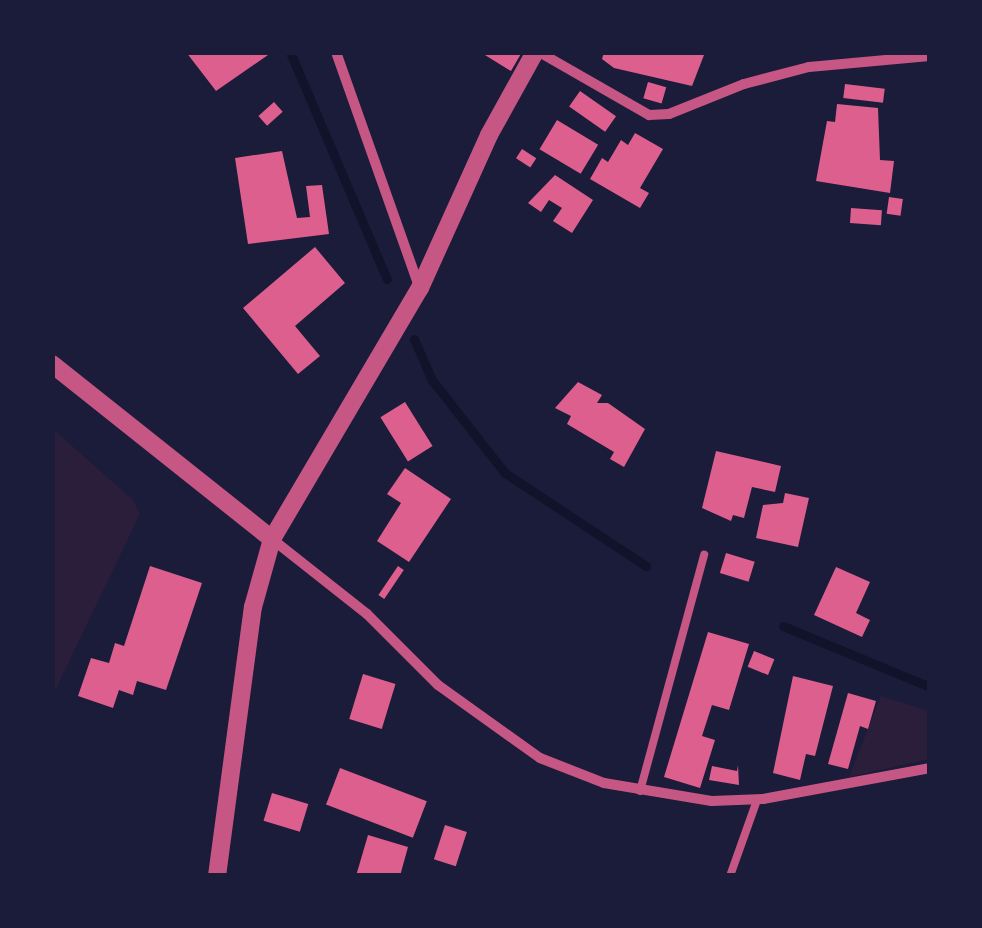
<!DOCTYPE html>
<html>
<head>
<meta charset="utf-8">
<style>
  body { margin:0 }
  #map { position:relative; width:982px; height:928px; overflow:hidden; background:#1b1b3a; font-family:Poppins,sans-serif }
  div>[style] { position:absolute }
  .green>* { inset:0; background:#2a1e3b }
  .stream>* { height:9px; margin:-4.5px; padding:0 4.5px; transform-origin:4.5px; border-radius:4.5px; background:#12122b }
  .building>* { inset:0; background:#dd5f8e; transform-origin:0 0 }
  .service>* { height:8px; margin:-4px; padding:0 4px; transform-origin:4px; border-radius:4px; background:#c65784 }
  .minor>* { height:10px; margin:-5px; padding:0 5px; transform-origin:5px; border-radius:5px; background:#c65784 }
  .tertiary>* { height:18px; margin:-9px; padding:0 9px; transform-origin:9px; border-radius:9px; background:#c65784 }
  span { translate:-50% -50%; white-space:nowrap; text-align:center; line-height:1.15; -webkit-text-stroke:9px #1b1b3a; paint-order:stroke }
  .frame { position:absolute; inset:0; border:55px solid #1b1b3a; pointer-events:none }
</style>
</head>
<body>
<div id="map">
  <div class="green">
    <i style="clip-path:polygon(53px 429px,133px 500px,140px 514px,53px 695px)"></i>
    <i style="clip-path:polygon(881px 696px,929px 711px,929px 759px,849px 777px)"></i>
  </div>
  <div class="stream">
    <i style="left:290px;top:52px;width:247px;rotate:66.9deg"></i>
    <i style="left:414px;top:339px;width:45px;rotate:66.3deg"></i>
    <i style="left:432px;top:380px;width:118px;rotate:51.9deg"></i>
    <i style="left:505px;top:473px;width:169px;rotate:33.4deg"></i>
    <i style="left:783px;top:626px;width:159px;rotate:22.5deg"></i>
  </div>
  <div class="building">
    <i style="clip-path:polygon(186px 52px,266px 52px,268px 55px,216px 91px)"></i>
    <i style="clip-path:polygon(480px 52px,522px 52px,511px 71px)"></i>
    <i style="clip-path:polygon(604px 52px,698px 52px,704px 55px,692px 86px,614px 68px,602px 59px)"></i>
    <i style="left:648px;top:82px;width:19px;height:17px;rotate:16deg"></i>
    <i style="left:845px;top:84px;width:40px;height:14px;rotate:7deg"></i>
    <i style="left:580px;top:91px;width:44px;height:19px;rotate:35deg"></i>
    <i style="left:274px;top:102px;width:13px;height:21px;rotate:48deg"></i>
    <i style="clip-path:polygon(837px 104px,878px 108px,880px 160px,894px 161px,890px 193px,816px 181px,827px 121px,835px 122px)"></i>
    <i style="left:557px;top:120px;width:48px;height:34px;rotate:31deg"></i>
    <i style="clip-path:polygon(635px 133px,663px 149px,640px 188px,649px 193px,640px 208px,590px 179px,602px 158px,608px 162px,621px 140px,628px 145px)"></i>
    <i style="left:522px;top:149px;width:17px;height:11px;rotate:33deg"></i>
    <i style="clip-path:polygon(282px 151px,297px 218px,310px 217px,306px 186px,322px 185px,329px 234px,248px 244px,235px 158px)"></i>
    <i style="clip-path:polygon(555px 175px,593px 200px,572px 233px,553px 221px,562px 208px,549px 200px,541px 212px,528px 203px)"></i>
    <i style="left:889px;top:197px;width:14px;height:17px;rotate:8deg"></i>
    <i style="left:851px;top:208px;width:31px;height:15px;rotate:4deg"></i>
    <i style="clip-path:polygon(315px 247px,345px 283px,295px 326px,320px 356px,298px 374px,243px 308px)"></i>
    <i style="clip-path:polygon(578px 382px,602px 395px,597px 403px,608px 403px,645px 429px,624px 467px,610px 459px,614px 452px,567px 424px,571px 416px,555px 408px)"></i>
    <i style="left:405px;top:402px;width:52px;height:29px;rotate:58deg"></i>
    <i style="clip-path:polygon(716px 451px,781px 466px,775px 492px,752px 487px,744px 518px,733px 515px,731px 521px,702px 508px)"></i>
    <i style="clip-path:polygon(405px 468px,451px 499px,409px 562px,377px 541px,401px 503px,387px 494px)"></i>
    <i style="clip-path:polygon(785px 493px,809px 498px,798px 547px,756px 538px,763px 505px,783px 503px)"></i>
    <i style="left:726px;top:553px;width:30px;height:21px;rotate:17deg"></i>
    <i style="clip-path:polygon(150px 566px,202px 583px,166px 690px,137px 681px,133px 695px,119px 690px,113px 708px,78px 696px,91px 658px,109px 663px,115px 643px,124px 646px)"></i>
    <i style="left:398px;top:566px;width:7px;height:35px;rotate:34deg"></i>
    <i style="clip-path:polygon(836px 567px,870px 582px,856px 613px,870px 620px,862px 637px,814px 615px)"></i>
    <i style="clip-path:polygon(708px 632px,749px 644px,729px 710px,712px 705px,702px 736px,715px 740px,700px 788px,664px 777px)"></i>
    <i style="left:754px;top:651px;width:22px;height:17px;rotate:22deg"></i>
    <i style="left:363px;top:674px;width:34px;height:47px;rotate:17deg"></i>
    <i style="clip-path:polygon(793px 676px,833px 686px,815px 756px,806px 754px,800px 780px,773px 773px)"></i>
    <i style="clip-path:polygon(848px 693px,876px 701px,868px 729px,860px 726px,848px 769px,828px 764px)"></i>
    <i style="clip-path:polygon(738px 765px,739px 785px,709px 780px,712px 766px,737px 771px)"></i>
    <i style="left:340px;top:768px;width:93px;height:39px;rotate:21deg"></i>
    <i style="left:272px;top:793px;width:38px;height:29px;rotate:17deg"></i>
    <i style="left:445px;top:825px;width:23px;height:36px;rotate:18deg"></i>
    <i style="clip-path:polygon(368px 835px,408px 847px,400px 876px,356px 876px)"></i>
  </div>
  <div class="service">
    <i style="left:640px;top:791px;width:245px;rotate:-74.8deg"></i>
    <i style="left:730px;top:876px;width:81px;rotate:-70.4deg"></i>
  </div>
  <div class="minor">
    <i style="left:336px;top:52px;width:249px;rotate:70.5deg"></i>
    <i style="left:539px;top:52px;width:127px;rotate:29.8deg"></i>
    <i style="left:649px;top:115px;width:20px;rotate:-3deg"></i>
    <i style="left:669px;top:114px;width:81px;rotate:-21.8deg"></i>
    <i style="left:744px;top:84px;width:67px;rotate:-14.7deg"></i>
    <i style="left:809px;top:67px;width:121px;rotate:-5.2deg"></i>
    <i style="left:272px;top:539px;width:121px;rotate:38.3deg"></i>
    <i style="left:367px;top:614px;width:100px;rotate:45deg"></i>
    <i style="left:438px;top:685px;width:125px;rotate:35.6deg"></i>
    <i style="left:540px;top:758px;width:69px;rotate:21.3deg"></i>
    <i style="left:604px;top:783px;width:109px;rotate:9.5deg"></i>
    <i style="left:712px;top:801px;width:51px;rotate:-2.2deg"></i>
    <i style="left:763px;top:799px;width:170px;rotate:-10.5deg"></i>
  </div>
  <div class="tertiary">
    <i style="left:52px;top:364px;width:281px;rotate:38.5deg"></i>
    <i style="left:217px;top:876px;width:271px;rotate:-82.4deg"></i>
    <i style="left:253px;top:607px;width:71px;rotate:-74.4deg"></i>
    <i style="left:272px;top:539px;width:291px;rotate:-59.5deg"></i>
    <i style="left:420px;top:288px;width:168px;rotate:-65.7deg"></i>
    <i style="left:489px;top:135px;width:95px;rotate:-61deg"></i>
  </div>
  <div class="frame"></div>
</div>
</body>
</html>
